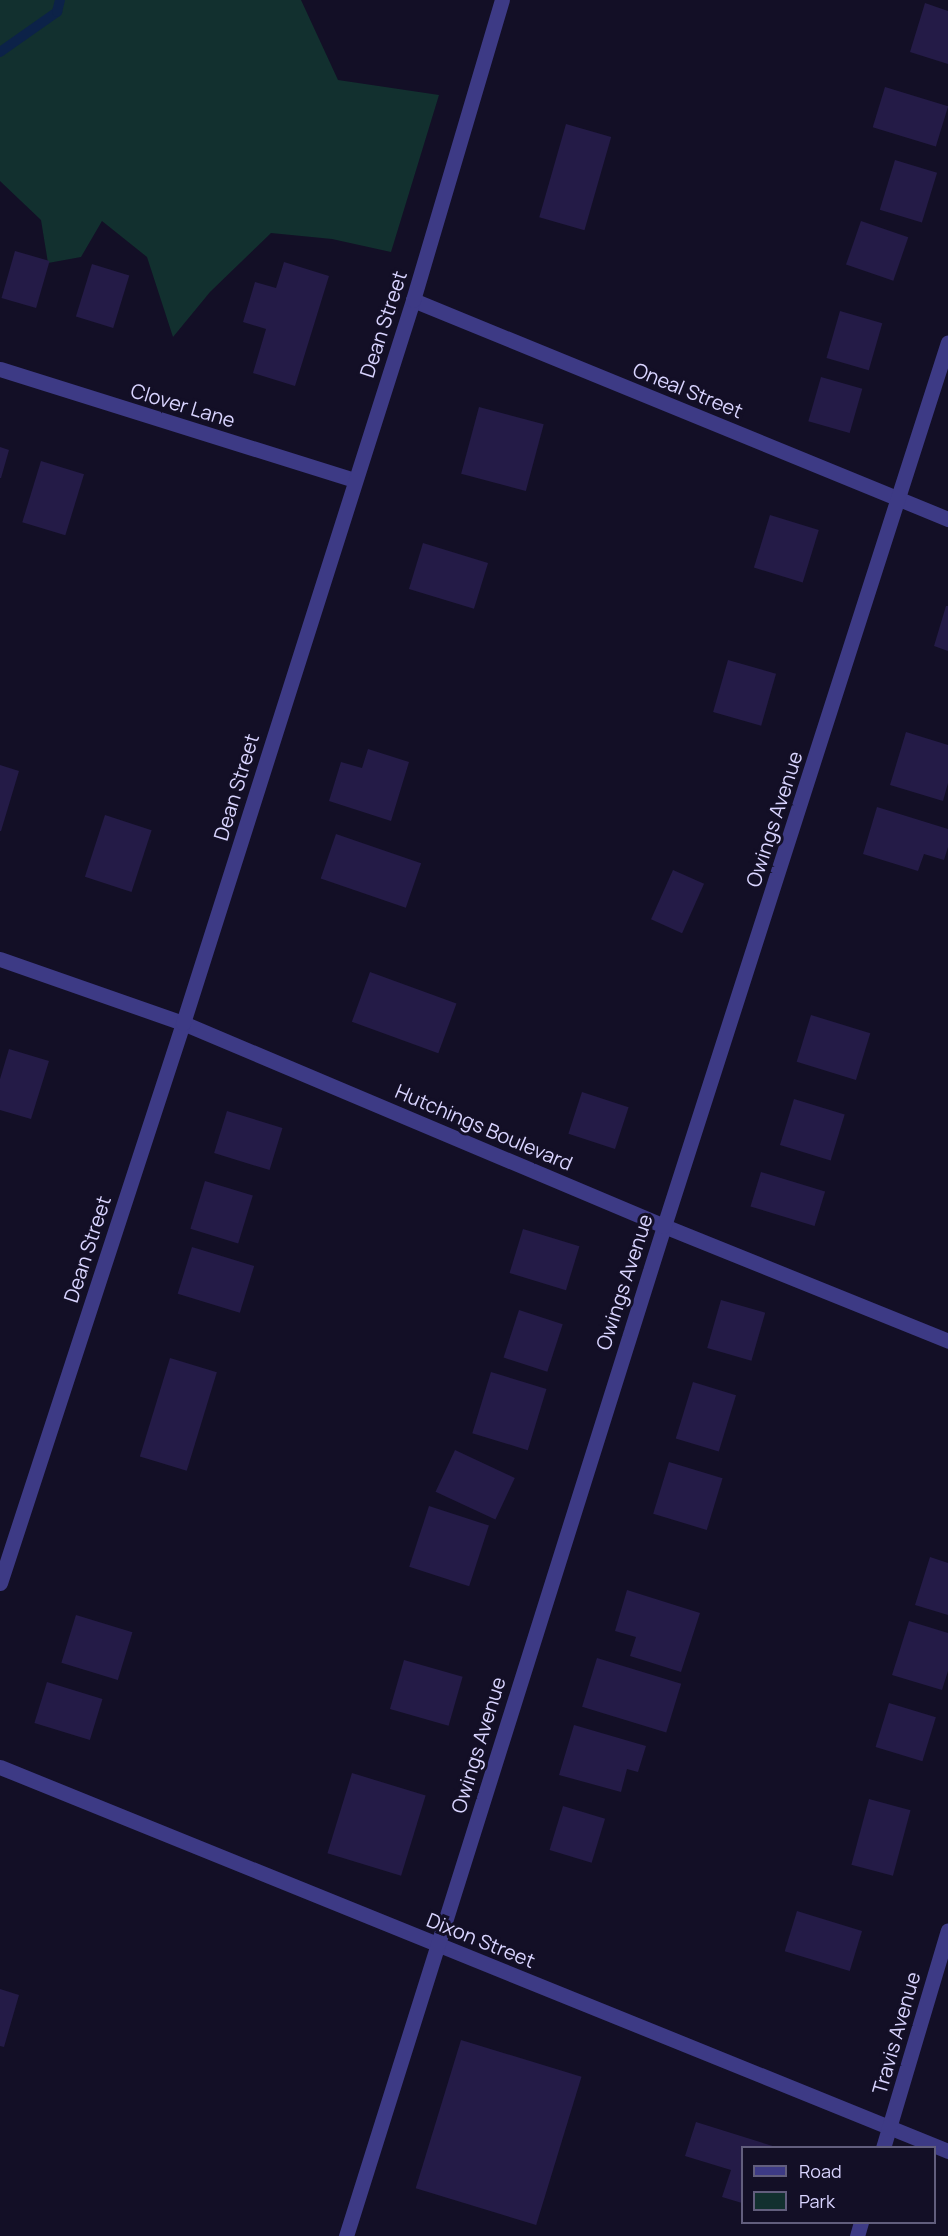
<!DOCTYPE html>
<html>
<head>
<meta charset="utf-8">
<style>
  body { margin:0 }
  #map { position:relative; width:948px; height:2236px; overflow:hidden; background:#130f26; font-family:Manrope,sans-serif }
  div>[style] { position:absolute }
  .green>* { inset:0; background:#12302f }
  .stream>* { height:10px; margin:-5px; padding:0 5px; transform-origin:5px; border-radius:5px; background:#0c2248 }
  .building>* { inset:0; background:#241b47; transform-origin:0 0 }
  .minor>* { height:15px; margin:-7.5px; padding:0 7.5px; transform-origin:7.5px; border-radius:7.5px; background:#3d3a85 }
  span { translate:-50% -50%; white-space:nowrap; text-align:center; line-height:1.15; -webkit-text-stroke:6px #130f26; paint-order:stroke }
  .street-label { font-size:20px; color:#d9d4ff }
  .legend { position:absolute; left:741px; top:2146px; width:195px; height:78px; box-sizing:border-box; background:#130f26; border:2px solid #625e7d; margin:0; padding:8px 10px; list-style:none; font-size:18px; color:#d9d4ff }
  .legend li { display:flex; align-items:center; gap:12px; height:30px }
  .legend b { width:30px; border:2px solid #625e7d }
</style>
</head>
<body>
<div id="map">
  <div class="green">
    <i style="clip-path:polygon(0 0,301px 0,338px 80px,439px 95px,391px 252px,332px 239px,271px 233px,210px 292px,173px 337px,147px 257px,102px 221px,81px 257px,48px 263px,41px 220px,0 181px)"></i>
  </div>
  <div class="stream">
    <i style="left:0;top:52px;width:70px;rotate:-35.1deg"></i>
    <i style="left:57px;top:12px;width:12px;rotate:-76deg"></i>
  </div>
  <div class="building">
    <i style="clip-path:polygon(925px 3px,948px 11px,948px 64px,910px 52px)"></i>
    <i style="left:885px;top:87px;width:66px;height:42px;rotate:17deg"></i>
    <i style="left:566px;top:124px;width:47px;height:97px;rotate:16deg"></i>
    <i style="left:895px;top:160px;width:44px;height:52px;rotate:17deg"></i>
    <i style="left:861px;top:221px;width:50px;height:46px;rotate:19deg"></i>
    <i style="left:15px;top:251px;width:36px;height:49px;rotate:16deg"></i>
    <i style="clip-path:polygon(284px 262px,329px 276px,295px 386px,253px 373px,266px 329px,243px 322px,255px 282px,276px 288px)"></i>
    <i style="left:92px;top:264px;width:39px;height:55px;rotate:17deg"></i>
    <i style="left:840px;top:311px;width:44px;height:49px;rotate:16deg"></i>
    <i style="left:821px;top:377px;width:43px;height:46px;rotate:16deg"></i>
    <i style="left:479px;top:407px;width:67px;height:69px;rotate:15deg"></i>
    <i style="clip-path:polygon(0 447px,9px 450px,1px 478px,0 478px)"></i>
    <i style="left:41px;top:461px;width:45px;height:64px;rotate:17deg"></i>
    <i style="left:770px;top:515px;width:51px;height:55px;rotate:17deg"></i>
    <i style="left:423px;top:543px;width:68px;height:48px;rotate:17deg"></i>
    <i style="clip-path:polygon(946px 606px,948px 606px,948px 651px,934px 646px)"></i>
    <i style="left:728px;top:660px;width:50px;height:54px;rotate:16deg"></i>
    <i style="clip-path:polygon(906px 732px,948px 745px,948px 783px,943px 801px,890px 785px)"></i>
    <i style="clip-path:polygon(368px 749px,409px 762px,391px 821px,329px 801px,341px 762px,362px 768px)"></i>
    <i style="clip-path:polygon(0 765px,19px 771px,1px 831px,0 831px)"></i>
    <i style="clip-path:polygon(877px 807px,948px 829px,948px 847px,944px 860px,924px 854px,918px 871px,863px 854px)"></i>
    <i style="left:105px;top:815px;width:49px;height:65px;rotate:18deg"></i>
    <i style="left:336px;top:834px;width:90px;height:47px;rotate:19deg"></i>
    <i style="left:673px;top:870px;width:34px;height:54px;rotate:24deg"></i>
    <i style="left:370px;top:972px;width:92px;height:53px;rotate:20deg"></i>
    <i style="left:811px;top:1015px;width:62px;height:49px;rotate:17deg"></i>
    <i style="clip-path:polygon(9px 1049px,49px 1061px,31px 1119px,0 1110px,0 1079px)"></i>
    <i style="left:582px;top:1092px;width:49px;height:44px;rotate:18deg"></i>
    <i style="left:794px;top:1099px;width:53px;height:48px;rotate:17deg"></i>
    <i style="left:227px;top:1111px;width:58px;height:44px;rotate:17deg"></i>
    <i style="left:761px;top:1172px;width:67px;height:36px;rotate:17deg"></i>
    <i style="left:205px;top:1181px;width:50px;height:50px;rotate:17deg"></i>
    <i style="left:523px;top:1229px;width:59px;height:46px;rotate:17deg"></i>
    <i style="left:192px;top:1247px;width:65px;height:49px;rotate:17deg"></i>
    <i style="left:721px;top:1300px;width:46px;height:50px;rotate:16deg"></i>
    <i style="left:519px;top:1310px;width:46px;height:50px;rotate:18deg"></i>
    <i style="left:170px;top:1358px;width:49px;height:103px;rotate:17deg"></i>
    <i style="left:491px;top:1372px;width:58px;height:64px;rotate:17deg"></i>
    <i style="left:693px;top:1382px;width:45px;height:59px;rotate:17deg"></i>
    <i style="left:455px;top:1450px;width:66px;height:46px;rotate:25deg"></i>
    <i style="left:669px;top:1462px;width:56px;height:54px;rotate:17deg"></i>
    <i style="left:429px;top:1506px;width:63px;height:64px;rotate:18deg"></i>
    <i style="clip-path:polygon(930px 1557px,948px 1563px,948px 1615px,915px 1605px)"></i>
    <i style="clip-path:polygon(627px 1590px,700px 1613px,681px 1672px,630px 1656px,636px 1637px,615px 1631px)"></i>
    <i style="left:76px;top:1615px;width:59px;height:50px;rotate:17deg"></i>
    <i style="clip-path:polygon(909px 1621px,948px 1633px,948px 1671px,942px 1690px,892px 1675px)"></i>
    <i style="left:597px;top:1658px;width:88px;height:51px;rotate:17deg"></i>
    <i style="left:404px;top:1660px;width:61px;height:51px;rotate:16deg"></i>
    <i style="left:47px;top:1682px;width:58px;height:43px;rotate:17deg"></i>
    <i style="left:889px;top:1703px;width:49px;height:46px;rotate:17deg"></i>
    <i style="clip-path:polygon(574px 1725px,646px 1746px,638px 1772px,627px 1769px,621px 1792px,559px 1775px)"></i>
    <i style="left:352px;top:1773px;width:77px;height:84px;rotate:17deg"></i>
    <i style="left:869px;top:1799px;width:43px;height:68px;rotate:15deg"></i>
    <i style="left:563px;top:1806px;width:44px;height:46px;rotate:17deg"></i>
    <i style="left:797px;top:1911px;width:68px;height:42px;rotate:17deg"></i>
    <i style="clip-path:polygon(0 1989px,19px 1995px,4px 2047px,0 2046px)"></i>
    <i style="left:461px;top:2040px;width:126px;height:155px;rotate:17deg"></i>
    <i style="clip-path:polygon(696px 2122px,776px 2147px,742px 2148px,742px 2203px,722px 2197px,731px 2170px,685px 2156px)"></i>
  </div>
  <div class="minor">
    <i style="left:413px;top:300px;width:578px;rotate:22.26deg"></i>
    <i style="left:0;top:369px;width:371px;rotate:17.4deg"></i>
    <i style="left:0;top:959px;width:194px;rotate:19.3deg"></i>
    <i style="left:183px;top:1023px;width:522px;rotate:22.88deg"></i>
    <i style="left:664px;top:1226px;width:306px;rotate:22deg"></i>
    <i style="left:0;top:1583px;width:589px;rotate:-71.9deg"></i>
    <i style="left:183px;top:1023px;width:759px;rotate:-72.35deg"></i>
    <i style="left:413px;top:300px;width:313px;rotate:-73.5deg"></i>
    <i style="left:0;top:1767px;width:1023px;rotate:22.05deg"></i>
    <i style="left:883px;top:2148px;width:227px;rotate:-73.4deg"></i>
    <i style="left:346px;top:2236px;width:1059px;rotate:-72.52deg"></i>
    <i style="left:664px;top:1226px;width:928px;rotate:-72.19deg"></i>
    <i style="left:857px;top:2236px;width:15px;rotate:-74deg"></i>
  </div>
  <div class="street-label">
    <span style="left:383px;top:324px;rotate:-72deg">Dean Street</span>
    <span style="left:688px;top:390px;rotate:22deg">Oneal Street</span>
    <span style="left:183px;top:405px;rotate:17deg">Clover Lane</span>
    <span style="left:236px;top:787px;rotate:-73deg">Dean Street</span>
    <span style="left:774px;top:819px;rotate:-72deg">Owings Avenue</span>
    <span style="left:484px;top:1127px;rotate:23deg">Hutchings Boulevard</span>
    <span style="left:87px;top:1249px;rotate:-72deg">Dean Street</span>
    <span style="left:624px;top:1282px;rotate:-72deg">Owings Avenue</span>
    <span style="left:478px;top:1745px;rotate:-73deg">Owings Avenue</span>
    <span style="left:481px;top:1940px;rotate:22deg">Dixon Street</span>
    <span style="left:896px;top:2033px;rotate:-74deg">Travis Avenue</span>
  </div>
  <ul class="legend">
  <li><b style="height:8px;background:#3d3a85"></b>Road</li>
  <li><b style="height:16px;background:#12302f"></b>Park</li>
  </ul>
</div>
</body>
</html>
